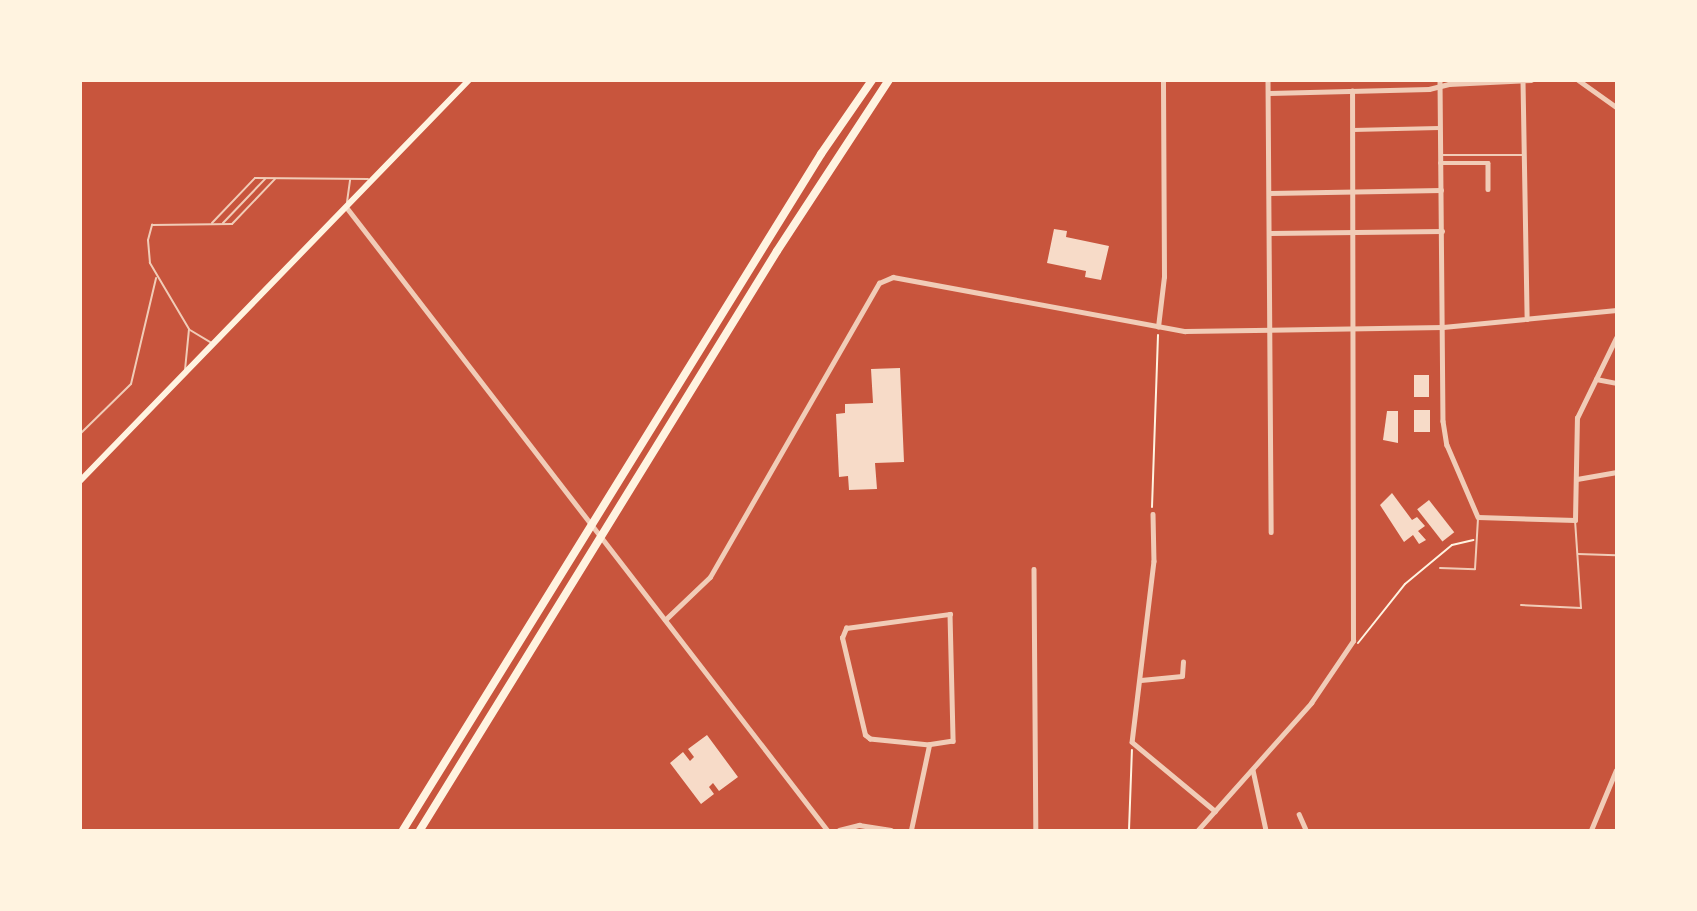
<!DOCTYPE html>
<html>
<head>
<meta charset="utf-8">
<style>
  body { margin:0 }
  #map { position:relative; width:1697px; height:911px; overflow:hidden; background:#c8553d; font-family:Merriweather,serif }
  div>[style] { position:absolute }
  .building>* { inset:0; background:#f7dbc8; transform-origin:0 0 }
  .path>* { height:2px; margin:-1px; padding:0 1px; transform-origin:1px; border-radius:1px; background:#fff3e0 }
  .service>* { height:2px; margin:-1px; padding:0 1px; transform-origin:1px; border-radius:1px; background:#f1ccb7 }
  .pedestrian>* { height:3.5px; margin:-1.75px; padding:0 1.75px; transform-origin:1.75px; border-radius:1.75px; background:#f1ccb7 }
  .minor>* { height:4.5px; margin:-2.25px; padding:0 2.25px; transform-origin:2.25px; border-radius:2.25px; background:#f1ccb7 }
  .tertiary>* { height:5px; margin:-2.5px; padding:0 2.5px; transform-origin:2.5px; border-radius:2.5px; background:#f1ccb7 }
  .secondary>* { height:6px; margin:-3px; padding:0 3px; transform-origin:3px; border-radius:3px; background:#fff3e0 }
  .motorway>* { height:8px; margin:-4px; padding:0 4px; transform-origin:4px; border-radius:4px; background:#fff3e0 }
  span { translate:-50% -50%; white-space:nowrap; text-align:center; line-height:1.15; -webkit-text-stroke:5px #fff3e0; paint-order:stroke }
  .frame { position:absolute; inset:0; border:82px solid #fff3e0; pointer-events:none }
</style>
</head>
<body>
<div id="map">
  <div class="building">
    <i style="clip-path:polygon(1054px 229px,1067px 231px,1066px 237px,1109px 246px,1101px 280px,1085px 277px,1086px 271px,1047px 263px)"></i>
    <i style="clip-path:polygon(900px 368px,904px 462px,875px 463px,877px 489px,849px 490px,848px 476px,839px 477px,836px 414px,845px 413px,845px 404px,873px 403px,871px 369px)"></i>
    <i style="left:1414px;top:375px;width:15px;height:22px"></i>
    <i style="left:1414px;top:410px;width:16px;height:22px"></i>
    <i style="clip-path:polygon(1387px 411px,1398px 411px,1398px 443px,1383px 440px)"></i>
    <i style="clip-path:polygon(1392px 493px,1412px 520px,1417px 517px,1425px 526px,1418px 531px,1426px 540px,1419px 544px,1413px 535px,1404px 542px,1380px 505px)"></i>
    <i style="left:1429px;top:500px;width:41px;height:15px;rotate:52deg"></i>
    <i style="clip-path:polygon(707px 735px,738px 777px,719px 791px,713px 783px,709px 787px,714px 794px,701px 804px,670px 763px,683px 752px,690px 761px,694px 757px,688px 749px)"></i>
  </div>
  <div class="path">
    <i style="left:1152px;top:507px;width:172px;rotate:-88deg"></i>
    <i style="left:1358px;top:643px;width:75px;rotate:-51.5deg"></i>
    <i style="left:1405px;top:584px;width:61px;rotate:-39.7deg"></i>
    <i style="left:1452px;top:545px;width:22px;rotate:-13deg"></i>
    <i style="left:1129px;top:830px;width:80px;rotate:-87.9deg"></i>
  </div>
  <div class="service">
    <i style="left:1442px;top:155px;width:82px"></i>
    <i style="left:347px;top:202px;width:22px;rotate:-82deg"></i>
    <i style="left:212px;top:223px;width:62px;rotate:-46.3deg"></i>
    <i style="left:255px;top:178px;width:113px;rotate:0.5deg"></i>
    <i style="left:223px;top:223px;width:61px;rotate:-46.3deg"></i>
    <i style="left:190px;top:330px;width:26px;rotate:31deg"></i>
    <i style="left:185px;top:370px;width:41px;rotate:-84.4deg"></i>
    <i style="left:189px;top:329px;width:77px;rotate:-120.6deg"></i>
    <i style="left:150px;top:263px;width:23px;rotate:-95deg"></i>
    <i style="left:148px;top:240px;width:16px;rotate:-75deg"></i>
    <i style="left:152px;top:225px;width:80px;rotate:-0.7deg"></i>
    <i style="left:232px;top:224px;width:62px;rotate:-46.3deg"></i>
    <i style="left:80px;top:434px;width:71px;rotate:-44.4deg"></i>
    <i style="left:131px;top:384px;width:109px;rotate:-76.7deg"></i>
    <i style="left:1578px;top:554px;width:38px;rotate:2deg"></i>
    <i style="left:1440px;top:568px;width:35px;rotate:2deg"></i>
    <i style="left:1475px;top:569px;width:51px;rotate:-86.6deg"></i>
    <i style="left:1521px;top:605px;width:60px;rotate:2.9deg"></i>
    <i style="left:1581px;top:608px;width:87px;rotate:-93.9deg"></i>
  </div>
  <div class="pedestrian">
    <i style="left:1353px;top:130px;width:86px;rotate:-1.3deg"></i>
  </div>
  <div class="minor">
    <i style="left:1268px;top:80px;width:452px;rotate:89.6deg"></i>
    <i style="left:1440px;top:80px;width:341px;rotate:89.5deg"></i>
    <i style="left:1443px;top:421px;width:24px;rotate:81deg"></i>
    <i style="left:1447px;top:445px;width:78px;rotate:66.7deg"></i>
    <i style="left:1478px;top:517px;width:97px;rotate:1.8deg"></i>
    <i style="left:1575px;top:520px;width:102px;rotate:-88.9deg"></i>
    <i style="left:1577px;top:418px;width:89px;rotate:-64deg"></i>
    <i style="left:1523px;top:81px;width:238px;rotate:89deg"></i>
    <i style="left:1268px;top:93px;width:161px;rotate:-1.4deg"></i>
    <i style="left:1429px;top:89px;width:21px;rotate:-14deg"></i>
    <i style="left:1449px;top:84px;width:82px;rotate:-2.8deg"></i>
    <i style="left:1440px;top:163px;width:48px"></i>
    <i style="left:1488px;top:163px;width:26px;rotate:90deg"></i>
    <i style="left:1269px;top:193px;width:172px;rotate:-1deg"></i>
    <i style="left:1269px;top:233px;width:173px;rotate:-0.7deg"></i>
    <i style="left:1158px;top:327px;width:50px;rotate:-83.2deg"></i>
    <i style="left:1164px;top:277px;width:197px;rotate:-90.3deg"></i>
    <i style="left:1596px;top:379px;width:20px;rotate:11deg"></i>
    <i style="left:1577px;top:479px;width:40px;rotate:-10deg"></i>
    <i style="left:1153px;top:514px;width:47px;rotate:88.8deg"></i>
    <i style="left:1154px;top:561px;width:182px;rotate:96.9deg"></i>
    <i style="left:1132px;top:742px;width:108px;rotate:39.7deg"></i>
    <i style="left:1034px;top:569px;width:261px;rotate:89.6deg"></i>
    <i style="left:950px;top:614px;width:127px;rotate:88.6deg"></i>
    <i style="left:953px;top:741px;width:24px;rotate:171deg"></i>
    <i style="left:929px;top:745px;width:59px;rotate:-174.2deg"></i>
    <i style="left:870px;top:739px;width:6px;rotate:-141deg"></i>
    <i style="left:865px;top:735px;width:100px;rotate:-103.3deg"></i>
    <i style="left:842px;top:638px;width:11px;rotate:-68deg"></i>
    <i style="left:846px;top:628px;width:105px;rotate:-7.7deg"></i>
    <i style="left:665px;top:620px;width:62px;rotate:-43.7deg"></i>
    <i style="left:710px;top:577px;width:339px;rotate:-60.1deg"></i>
    <i style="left:879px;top:283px;width:15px;rotate:-23deg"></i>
    <i style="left:893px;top:277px;width:297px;rotate:10.5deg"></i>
    <i style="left:1185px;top:331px;width:258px;rotate:-0.9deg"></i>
    <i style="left:1443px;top:327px;width:174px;rotate:-5.6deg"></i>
    <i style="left:1141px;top:680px;width:41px;rotate:-5.6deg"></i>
    <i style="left:1182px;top:676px;width:14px;rotate:-86deg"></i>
    <i style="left:1253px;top:770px;width:61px;rotate:77.8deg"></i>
    <i style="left:1299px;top:814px;width:17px;rotate:66deg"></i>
    <i style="left:839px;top:830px;width:21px;rotate:-14deg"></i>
    <i style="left:859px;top:825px;width:32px;rotate:9deg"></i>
    <i style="left:911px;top:830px;width:87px;rotate:-78deg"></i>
    <i style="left:1198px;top:830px;width:170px;rotate:-48.3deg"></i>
    <i style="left:1311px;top:703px;width:75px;rotate:-55.9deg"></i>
    <i style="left:1353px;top:641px;width:550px;rotate:-90.1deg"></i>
  </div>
  <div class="tertiary">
    <i style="left:1578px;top:80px;width:47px;rotate:35.4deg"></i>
    <i style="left:346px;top:207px;width:787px;rotate:52.33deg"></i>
    <i style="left:1591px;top:830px;width:65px;rotate:-67.4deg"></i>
  </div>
  <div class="secondary">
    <i style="left:80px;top:481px;width:559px;rotate:-45.87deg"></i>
  </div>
  <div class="motorway">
    <i style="left:403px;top:830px;width:795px;rotate:-58.27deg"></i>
    <i style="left:821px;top:154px;width:90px;rotate:-55.4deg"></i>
    <i style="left:420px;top:830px;width:680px;rotate:-58.34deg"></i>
    <i style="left:777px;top:251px;width:204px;rotate:-56.8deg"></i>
  </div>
  <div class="frame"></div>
</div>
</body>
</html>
